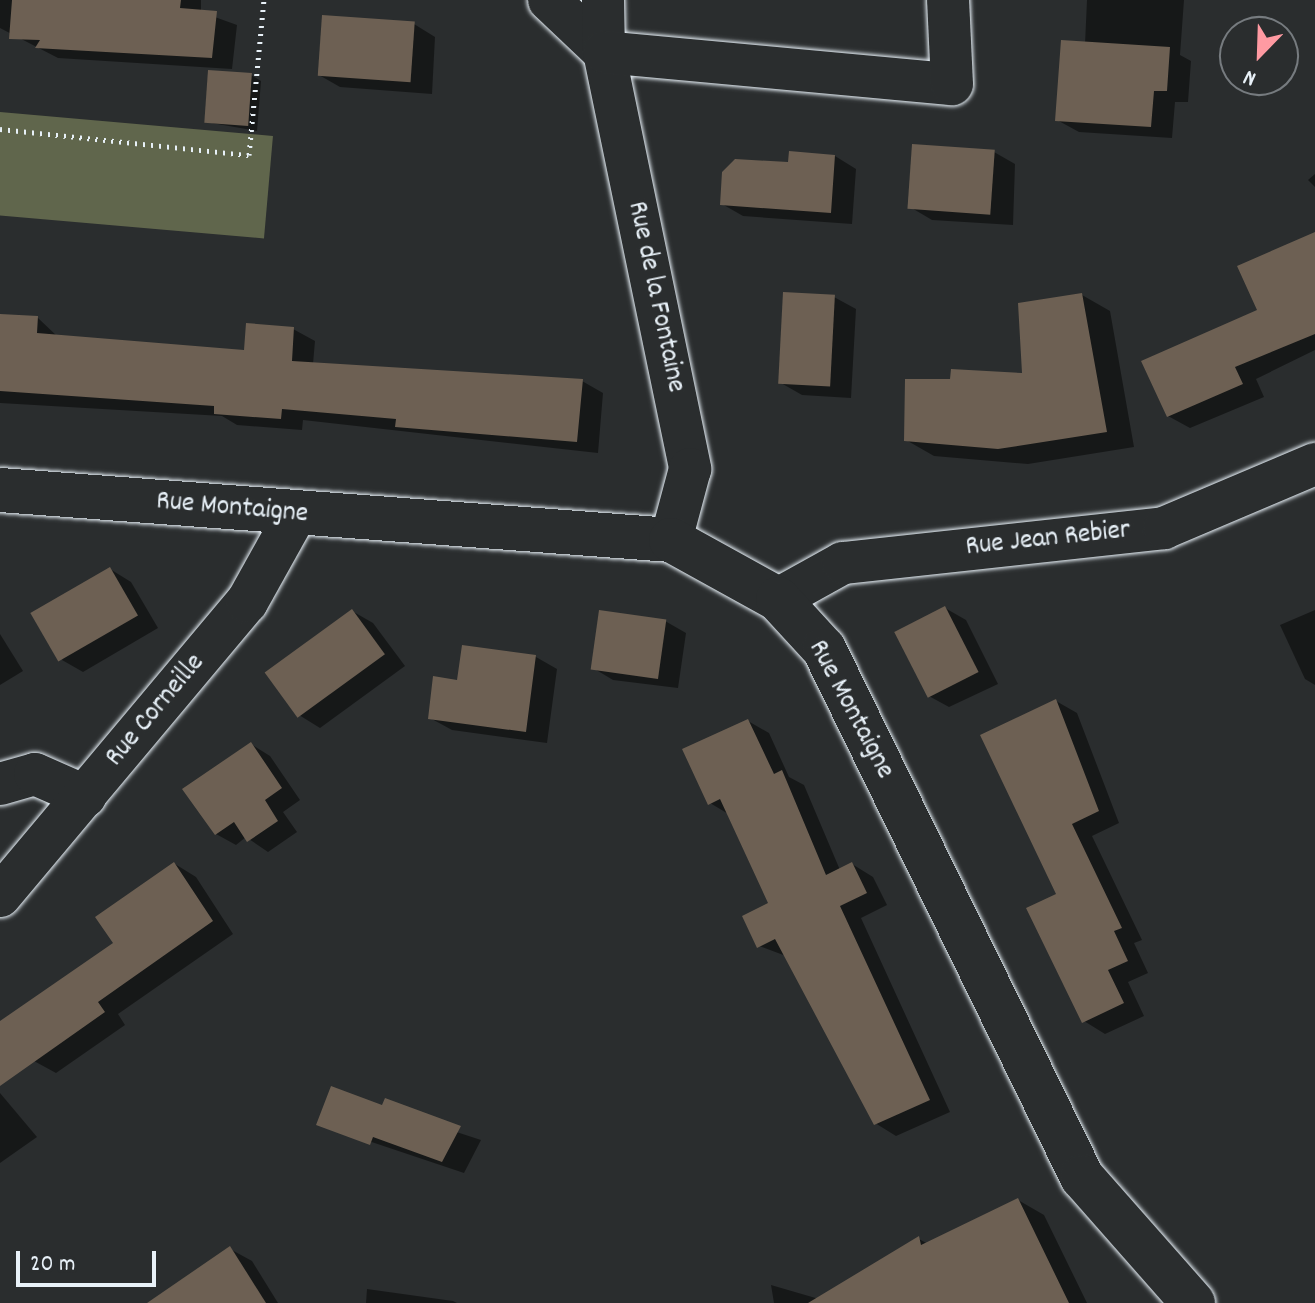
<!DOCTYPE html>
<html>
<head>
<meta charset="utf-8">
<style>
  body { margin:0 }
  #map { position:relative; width:1315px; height:1303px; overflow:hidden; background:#2a2d2e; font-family:Dekko,sans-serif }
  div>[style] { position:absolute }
  .green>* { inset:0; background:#60664c; transform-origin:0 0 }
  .shadow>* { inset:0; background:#0007 }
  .building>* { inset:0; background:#6d6053; transform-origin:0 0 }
  .path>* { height:5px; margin-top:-2.5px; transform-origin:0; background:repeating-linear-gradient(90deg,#e8f1f8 0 2px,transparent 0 8px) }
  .roads { filter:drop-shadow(0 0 2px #e8f1f8) drop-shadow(0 0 2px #e8f1f8) }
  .street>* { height:42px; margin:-21px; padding:0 21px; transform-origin:21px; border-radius:21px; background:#2a2d2e }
  .secondary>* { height:44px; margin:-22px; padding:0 22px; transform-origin:22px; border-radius:22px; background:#2a2d2e }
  span { translate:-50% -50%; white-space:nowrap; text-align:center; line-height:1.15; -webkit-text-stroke:6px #2a2d2e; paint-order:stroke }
  .street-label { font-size:28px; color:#e8f1f8 }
  .north { position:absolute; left:1219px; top:16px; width:80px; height:80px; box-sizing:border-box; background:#2a2d2e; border:2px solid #767b7f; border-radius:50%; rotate:203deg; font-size:22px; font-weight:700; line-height:32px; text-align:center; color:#e8f1f8 }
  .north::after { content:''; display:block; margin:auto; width:28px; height:36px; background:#ff9aa2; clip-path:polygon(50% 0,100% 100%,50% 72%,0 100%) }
  .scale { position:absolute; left:16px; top:1251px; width:140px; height:36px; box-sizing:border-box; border:4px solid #e8f1f8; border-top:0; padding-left:10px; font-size:24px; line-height:28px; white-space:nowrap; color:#e8f1f8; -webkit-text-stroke:6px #2a2d2e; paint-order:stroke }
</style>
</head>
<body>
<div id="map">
  <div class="green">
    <i style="left:0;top:112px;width:274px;height:103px;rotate:5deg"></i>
  </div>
  <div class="shadow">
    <i style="clip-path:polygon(0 0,201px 0,201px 12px,237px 25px,232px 69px,58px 58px,0 28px)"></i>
    <i style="clip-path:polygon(1087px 0,1184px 0,1180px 55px,1191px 61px,1188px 102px,1175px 102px,1172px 138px,1079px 132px,1057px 120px,1085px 44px)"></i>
    <i style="clip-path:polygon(414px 24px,435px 37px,432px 94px,340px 87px,319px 75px)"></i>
    <i style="clip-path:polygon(251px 75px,261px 81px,257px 131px,206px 122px)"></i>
    <i style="clip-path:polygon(994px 152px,1015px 164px,1013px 225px,932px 220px,910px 207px)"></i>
    <i style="clip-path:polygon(835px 156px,856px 169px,852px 224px,743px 216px,722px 204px,790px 165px)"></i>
    <i style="clip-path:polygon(1315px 174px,1315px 187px,1308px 180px)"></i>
    <i style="clip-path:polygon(1315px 250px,1315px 350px,1256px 379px,1264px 397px,1190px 428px,1168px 416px)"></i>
    <i style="clip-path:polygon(1082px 295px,1110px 311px,1134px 447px,1028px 464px,934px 456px,906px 440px,952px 381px,1024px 375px)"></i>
    <i style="clip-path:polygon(834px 297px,856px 309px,851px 398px,802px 395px,781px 383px)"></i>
    <i style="clip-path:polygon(0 316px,38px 318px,58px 337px,245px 352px,293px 329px,315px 341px,313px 364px,582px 381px,603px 393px,598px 453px,303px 420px,302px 430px,237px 425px,222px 416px,0 403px)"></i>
    <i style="clip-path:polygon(110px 569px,131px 582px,158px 628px,83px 672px,62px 660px)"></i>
    <i style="clip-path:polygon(945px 608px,966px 620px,998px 684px,949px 707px,927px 695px)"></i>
    <i style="clip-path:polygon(1315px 610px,1315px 685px,1305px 679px,1280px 625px)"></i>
    <i style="clip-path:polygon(352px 611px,373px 623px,405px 666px,320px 728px,299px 715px)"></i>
    <i style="clip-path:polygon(665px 621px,686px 633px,678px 688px,613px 680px,593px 668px)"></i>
    <i style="clip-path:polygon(0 634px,23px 671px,0 685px)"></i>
    <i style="clip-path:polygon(464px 648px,536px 657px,557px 669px,547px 743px,452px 730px,430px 718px,458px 682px)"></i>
    <i style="clip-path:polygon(1056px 701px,1077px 713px,1119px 823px,1092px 836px,1142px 940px,1134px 943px,1148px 973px,1128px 982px,1144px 1016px,1105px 1034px,1084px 1021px,1059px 895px)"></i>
    <i style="clip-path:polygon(748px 721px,769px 733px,789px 777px,804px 785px,840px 870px,852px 864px,873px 877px,887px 905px,861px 918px,950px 1112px,896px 1136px,875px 1123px,786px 956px,759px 946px,771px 904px,730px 815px,710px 803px)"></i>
    <i style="clip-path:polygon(251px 744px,270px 756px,300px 800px,283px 812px,297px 832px,268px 852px,246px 837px,236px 845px,216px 834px)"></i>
    <i style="clip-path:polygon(175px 864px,196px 877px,233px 934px,118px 1014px,125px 1025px,56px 1073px,34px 1061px)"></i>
    <i style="clip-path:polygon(0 1093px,37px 1137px,0 1163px)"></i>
    <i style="clip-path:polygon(383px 1108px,481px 1140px,464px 1173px,318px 1124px)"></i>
    <i style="clip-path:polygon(1018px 1200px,1044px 1215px,1087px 1303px,774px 1303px,771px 1285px,819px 1299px,919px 1239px,928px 1244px)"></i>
    <i style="clip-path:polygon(230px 1249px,252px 1261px,278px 1303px,152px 1303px)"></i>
    <i style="clip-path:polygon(367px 1289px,453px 1301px,457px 1303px,366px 1303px)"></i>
  </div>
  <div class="building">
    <i style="clip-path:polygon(12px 0,181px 0,180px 8px,217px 11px,212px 58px,35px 48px,40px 40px,9px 39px)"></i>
    <i style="left:322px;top:15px;width:93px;height:61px;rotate:4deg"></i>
    <i style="clip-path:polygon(1061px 40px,1170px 47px,1167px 91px,1154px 91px,1151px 127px,1055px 121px)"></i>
    <i style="left:208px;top:70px;width:44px;height:53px;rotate:4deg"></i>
    <i style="left:912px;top:144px;width:83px;height:65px;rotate:4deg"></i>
    <i style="clip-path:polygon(789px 151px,835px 155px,831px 213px,720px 205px,722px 172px,735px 159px,788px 162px)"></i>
    <i style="clip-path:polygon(1315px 232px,1315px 334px,1235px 367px,1243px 384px,1167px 417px,1141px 361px,1257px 310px,1237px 266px)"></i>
    <i style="left:783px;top:292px;width:52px;height:92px;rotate:3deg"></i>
    <i style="clip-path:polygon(1082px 293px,1107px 432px,998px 449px,904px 441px,905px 379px,950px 379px,951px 369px,1022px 373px,1018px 303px)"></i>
    <i style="clip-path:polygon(0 314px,38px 316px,37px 333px,244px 350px,246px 323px,294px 327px,292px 361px,583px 379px,577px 442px,395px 427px,396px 419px,282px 409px,281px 419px,214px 414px,214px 406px,0 391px)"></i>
    <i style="left:110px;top:567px;width:56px;height:92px;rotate:60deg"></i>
    <i style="left:945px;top:606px;width:74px;height:57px;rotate:63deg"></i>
    <i style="left:352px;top:609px;width:56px;height:108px;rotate:54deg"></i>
    <i style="left:599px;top:610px;width:68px;height:60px;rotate:8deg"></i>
    <i style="clip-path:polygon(462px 645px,536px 655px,526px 732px,428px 719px,433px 676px,457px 680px)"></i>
    <i style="clip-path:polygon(1056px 699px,1099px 811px,1072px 824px,1122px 928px,1114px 931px,1128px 961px,1108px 970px,1124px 1003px,1082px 1023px,1026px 908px,1056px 894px,980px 735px)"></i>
    <i style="clip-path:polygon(748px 719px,774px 774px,782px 770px,826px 875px,852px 862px,867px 893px,840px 906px,930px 1100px,874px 1125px,775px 939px,757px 948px,742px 916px,768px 903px,720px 799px,708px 805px,682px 749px)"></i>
    <i style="clip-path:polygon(251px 742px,282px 788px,265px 800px,278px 821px,247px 842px,234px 822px,215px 835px,182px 789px)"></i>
    <i style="clip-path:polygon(174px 862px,213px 921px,98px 1002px,105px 1012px,0 1086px,0 1021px,113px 943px,95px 917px)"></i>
    <i style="clip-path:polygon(331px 1086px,382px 1105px,385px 1098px,461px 1126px,442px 1162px,373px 1137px,370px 1145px,316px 1125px)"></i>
    <i style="clip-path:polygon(1018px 1198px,1069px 1303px,808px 1303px,919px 1236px,921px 1245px)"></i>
    <i style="clip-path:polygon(230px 1246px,266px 1303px,147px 1303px)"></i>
  </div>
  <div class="path">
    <i style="left:0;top:129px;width:250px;rotate:6deg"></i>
    <i style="left:249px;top:155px;width:156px;rotate:-84.5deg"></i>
  </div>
  <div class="roads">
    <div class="street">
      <i style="left:549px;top:0;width:76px;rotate:43.4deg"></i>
      <i style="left:604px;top:52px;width:426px;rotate:78.3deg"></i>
      <i style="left:690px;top:469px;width:73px;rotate:105deg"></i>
      <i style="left:603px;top:0;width:52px;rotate:88.9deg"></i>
      <i style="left:604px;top:52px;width:349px;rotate:5.3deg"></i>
      <i style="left:952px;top:84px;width:84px;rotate:-92.7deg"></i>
      <i style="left:778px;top:599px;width:74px;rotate:-29deg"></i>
      <i style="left:843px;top:563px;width:323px;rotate:-6.2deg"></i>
      <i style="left:1164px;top:528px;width:164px;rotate:-23deg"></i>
      <i style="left:0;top:784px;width:36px;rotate:-16deg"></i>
      <i style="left:35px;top:774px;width:55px;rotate:23.7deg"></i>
      <i style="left:0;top:896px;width:384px;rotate:-50deg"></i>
      <i style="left:247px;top:602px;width:101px;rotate:-60.9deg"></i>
    </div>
    <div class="secondary">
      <i style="left:0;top:490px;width:673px;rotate:4.26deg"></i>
      <i style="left:671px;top:540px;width:122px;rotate:28.9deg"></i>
      <i style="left:778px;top:599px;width:68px;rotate:47.4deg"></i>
      <i style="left:824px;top:649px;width:588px;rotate:63.96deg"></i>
      <i style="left:1082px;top:1177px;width:168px;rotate:48.6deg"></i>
    </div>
  </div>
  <div class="street-label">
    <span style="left:655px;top:297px;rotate:78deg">Rue de la Fontaine</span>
    <span style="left:232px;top:509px;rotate:5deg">Rue Montaigne</span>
    <span style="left:1048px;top:540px;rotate:-6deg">Rue Jean Rebier</span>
    <span style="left:850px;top:710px;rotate:62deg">Rue Montaigne</span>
    <span style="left:156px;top:711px;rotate:-50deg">Rue Corneille</span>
  </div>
  <div class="north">N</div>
  <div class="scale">20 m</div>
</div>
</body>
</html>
